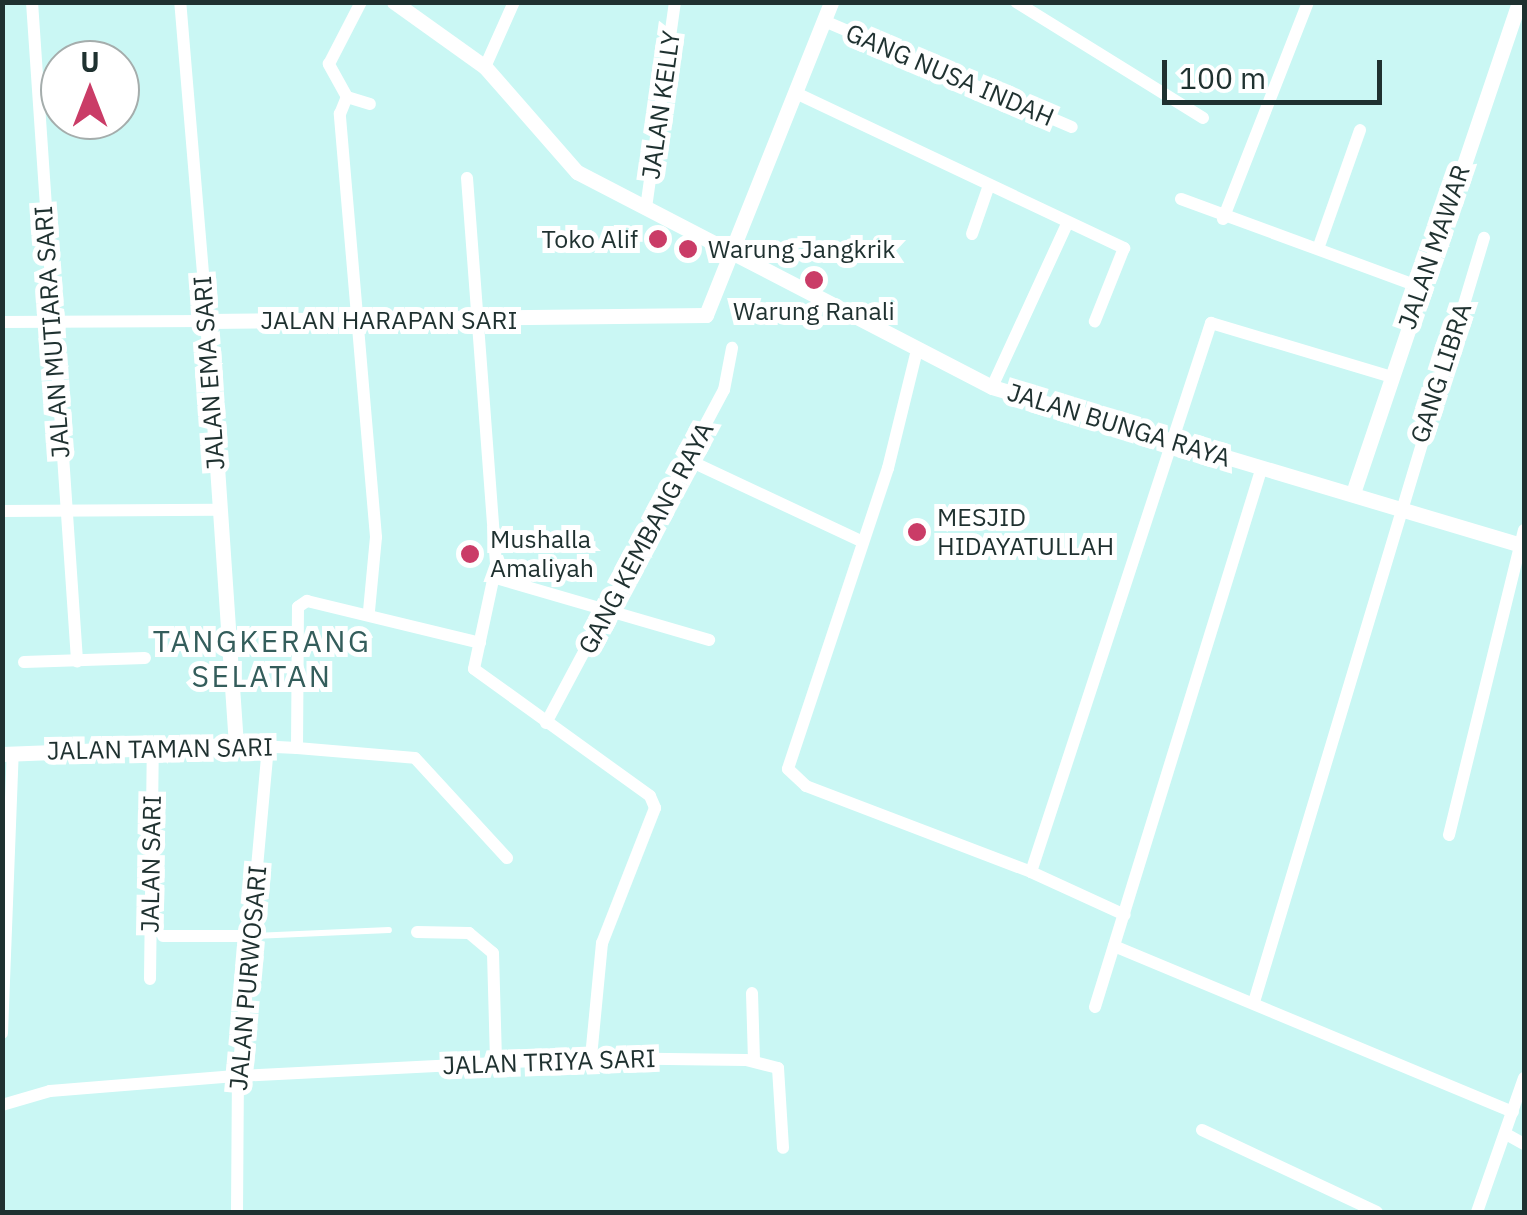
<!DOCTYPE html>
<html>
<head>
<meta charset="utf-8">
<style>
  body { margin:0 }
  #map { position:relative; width:1527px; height:1215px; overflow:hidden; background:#caf7f4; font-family:"IBM Plex Sans",sans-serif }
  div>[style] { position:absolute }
  .service>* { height:6px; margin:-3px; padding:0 3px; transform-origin:3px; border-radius:3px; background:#fff }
  .minor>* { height:12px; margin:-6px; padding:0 6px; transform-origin:6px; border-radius:6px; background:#fff }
  .tertiary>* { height:15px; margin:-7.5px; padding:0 7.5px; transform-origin:7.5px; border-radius:7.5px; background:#fff }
  .dots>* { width:28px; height:28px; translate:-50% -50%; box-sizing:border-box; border:5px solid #fff; border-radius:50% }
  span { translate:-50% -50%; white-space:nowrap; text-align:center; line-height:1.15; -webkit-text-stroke:10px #fff; paint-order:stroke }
  .street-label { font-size:25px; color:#1f3130 }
  .poi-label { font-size:25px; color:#1f3130 }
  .right { translate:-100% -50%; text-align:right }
  .left { translate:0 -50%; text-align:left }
  .quarter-label { font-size:30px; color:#345d5b; letter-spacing:2.5px }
  .frame { position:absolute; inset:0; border:5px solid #1f3130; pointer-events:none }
  .north { position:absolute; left:40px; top:40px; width:100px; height:100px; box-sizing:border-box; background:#fff; border:2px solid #a5adac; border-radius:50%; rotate:0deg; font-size:28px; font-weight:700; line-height:40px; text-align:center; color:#1f3130 }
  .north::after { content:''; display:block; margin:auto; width:35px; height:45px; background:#ca3c67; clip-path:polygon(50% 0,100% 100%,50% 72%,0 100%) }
  .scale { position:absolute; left:1162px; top:60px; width:220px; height:45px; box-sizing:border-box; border:5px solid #1f3130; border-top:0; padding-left:12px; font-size:30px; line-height:35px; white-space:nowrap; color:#1f3130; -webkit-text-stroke:8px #fff; paint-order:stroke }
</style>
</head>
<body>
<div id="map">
  <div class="service">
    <i style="left:253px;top:936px;width:136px;rotate:-2.5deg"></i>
  </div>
  <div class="minor">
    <i style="left:32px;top:2px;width:661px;rotate:86.09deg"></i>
    <i style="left:1016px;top:2px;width:220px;rotate:31.8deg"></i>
    <i style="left:829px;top:23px;width:264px;rotate:23.2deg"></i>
    <i style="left:485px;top:67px;width:71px;rotate:-66deg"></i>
    <i style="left:798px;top:94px;width:361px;rotate:25.3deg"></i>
    <i style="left:1124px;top:248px;width:79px;rotate:111.7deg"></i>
    <i style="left:347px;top:97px;width:38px;rotate:-119deg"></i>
    <i style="left:329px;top:64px;width:70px;rotate:-62.7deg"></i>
    <i style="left:467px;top:178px;width:389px;rotate:85.7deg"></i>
    <i style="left:496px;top:566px;width:105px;rotate:102.1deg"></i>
    <i style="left:474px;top:669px;width:217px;rotate:35.8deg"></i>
    <i style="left:650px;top:796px;width:13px;rotate:67deg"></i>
    <i style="left:655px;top:808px;width:145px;rotate:111.4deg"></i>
    <i style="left:602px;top:943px;width:116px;rotate:95.5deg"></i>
    <i style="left:1181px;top:199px;width:255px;rotate:20.2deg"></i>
    <i style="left:646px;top:208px;width:208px;rotate:-82deg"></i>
    <i style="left:1223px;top:219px;width:233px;rotate:-68.6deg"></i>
    <i style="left:972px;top:234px;width:49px;rotate:-70.8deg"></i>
    <i style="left:1319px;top:246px;width:123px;rotate:-70.5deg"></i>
    <i style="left:2px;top:322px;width:205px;rotate:-0.3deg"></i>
    <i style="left:207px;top:321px;width:320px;rotate:-94.8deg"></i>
    <i style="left:917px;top:350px;width:122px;rotate:103.8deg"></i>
    <i style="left:888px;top:468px;width:317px;rotate:108.4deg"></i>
    <i style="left:788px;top:769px;width:25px;rotate:43deg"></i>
    <i style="left:806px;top:786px;width:241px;rotate:20.9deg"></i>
    <i style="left:1031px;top:872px;width:578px;rotate:-71.85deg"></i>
    <i style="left:1211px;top:323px;width:186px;rotate:16.6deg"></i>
    <i style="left:992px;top:387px;width:177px;rotate:-65.3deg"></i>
    <i style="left:688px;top:460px;width:193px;rotate:25.1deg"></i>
    <i style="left:2px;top:511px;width:216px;rotate:-0.3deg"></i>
    <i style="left:496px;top:578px;width:222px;rotate:16.2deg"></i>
    <i style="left:369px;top:611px;width:74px;rotate:-84.6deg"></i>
    <i style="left:376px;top:537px;width:425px;rotate:-94.9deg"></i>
    <i style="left:340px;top:114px;width:18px;rotate:-68deg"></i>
    <i style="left:347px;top:97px;width:24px;rotate:17deg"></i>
    <i style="left:24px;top:662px;width:121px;rotate:-1.9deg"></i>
    <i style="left:546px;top:723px;width:378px;rotate:-61.9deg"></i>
    <i style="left:724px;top:390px;width:43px;rotate:-79.2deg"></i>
    <i style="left:236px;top:745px;width:61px;rotate:2.8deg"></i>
    <i style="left:297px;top:748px;width:141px;rotate:-89.6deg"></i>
    <i style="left:298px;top:607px;width:11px;rotate:-34deg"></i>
    <i style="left:307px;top:601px;width:178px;rotate:13.6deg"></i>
    <i style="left:297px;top:748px;width:118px;rotate:4.8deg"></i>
    <i style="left:415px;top:758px;width:136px;rotate:47.4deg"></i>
    <i style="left:1449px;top:835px;width:314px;rotate:-76.2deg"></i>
    <i style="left:1031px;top:872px;width:103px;rotate:24.6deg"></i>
    <i style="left:417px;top:932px;width:52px;rotate:1.1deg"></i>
    <i style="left:469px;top:933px;width:31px;rotate:40deg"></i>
    <i style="left:493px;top:953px;width:108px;rotate:88.4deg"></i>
    <i style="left:163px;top:936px;width:89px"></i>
    <i style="left:1114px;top:946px;width:432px;rotate:22.6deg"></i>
    <i style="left:150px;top:979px;width:231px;rotate:-89.3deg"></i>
    <i style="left:752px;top:993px;width:68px;rotate:88.3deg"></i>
    <i style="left:1254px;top:1002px;width:798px;rotate:-73.25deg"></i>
    <i style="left:1095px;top:1007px;width:565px;rotate:-72.82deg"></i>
    <i style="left:2px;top:1033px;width:280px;rotate:-87.8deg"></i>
    <i style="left:2px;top:1105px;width:50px;rotate:-16.3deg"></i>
    <i style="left:50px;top:1091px;width:189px;rotate:-4.6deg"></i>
    <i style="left:238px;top:1076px;width:353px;rotate:-2.9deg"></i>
    <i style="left:591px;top:1058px;width:155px;rotate:0.7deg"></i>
    <i style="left:746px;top:1060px;width:33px;rotate:14deg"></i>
    <i style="left:778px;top:1068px;width:80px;rotate:86.4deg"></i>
    <i style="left:1202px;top:1130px;width:193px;rotate:25.1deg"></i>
    <i style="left:1506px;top:1134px;width:21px;rotate:29deg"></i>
    <i style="left:237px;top:1212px;width:136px;rotate:-89.6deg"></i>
    <i style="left:238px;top:1076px;width:333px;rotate:-84.8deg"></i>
    <i style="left:1477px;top:1212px;width:142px;rotate:-70.7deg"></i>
  </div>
  <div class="tertiary">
    <i style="left:394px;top:2px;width:112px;rotate:35.5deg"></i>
    <i style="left:485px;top:67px;width:140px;rotate:48.8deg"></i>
    <i style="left:577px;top:172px;width:467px;rotate:27.4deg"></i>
    <i style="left:992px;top:387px;width:555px;rotate:16.64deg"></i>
    <i style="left:1353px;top:493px;width:518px;rotate:-71.32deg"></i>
    <i style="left:2px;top:754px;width:234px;rotate:-2.2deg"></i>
    <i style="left:236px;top:745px;width:425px;rotate:-93.9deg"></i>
    <i style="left:207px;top:321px;width:499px;rotate:-0.7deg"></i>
    <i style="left:706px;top:315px;width:337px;rotate:-68.2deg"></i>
  </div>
  <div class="dots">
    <i style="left:658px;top:239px;background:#ca3c67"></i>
    <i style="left:688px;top:249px;background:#ca3c67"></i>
    <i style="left:814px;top:280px;background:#ca3c67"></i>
    <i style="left:917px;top:532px;background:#ca3c67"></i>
    <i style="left:470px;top:554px;background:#ca3c67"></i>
  </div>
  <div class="street-label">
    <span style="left:950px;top:75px;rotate:23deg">GANG NUSA INDAH</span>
    <span style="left:661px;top:105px;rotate:-82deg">JALAN KELLY</span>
    <span style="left:1434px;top:247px;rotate:-71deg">JALAN MAWAR</span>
    <span style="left:389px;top:320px">JALAN HARAPAN SARI</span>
    <span style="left:52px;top:332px;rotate:-94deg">JALAN MUTIARA SARI</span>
    <span style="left:209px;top:373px;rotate:-94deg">JALAN EMA SARI</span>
    <span style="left:1441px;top:373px;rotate:-72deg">GANG LIBRA</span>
    <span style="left:1119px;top:425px;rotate:17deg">JALAN BUNGA RAYA</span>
    <span style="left:646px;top:538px;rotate:-62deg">GANG KEMBANG RAYA</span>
    <span style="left:160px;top:749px;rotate:-1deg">JALAN TAMAN SARI</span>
    <span style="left:151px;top:864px;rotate:-89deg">JALAN SARI</span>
    <span style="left:248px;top:978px;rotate:-85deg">JALAN PURWOSARI</span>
    <span style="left:549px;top:1062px;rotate:-2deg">JALAN TRIYA SARI</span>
  </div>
  <div class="poi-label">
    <span class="right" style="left:638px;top:239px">Toko Alif</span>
    <span class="left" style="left:708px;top:249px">Warung Jangkrik</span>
    <span style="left:814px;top:311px">Warung Ranali</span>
    <span class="left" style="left:937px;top:532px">MESJID<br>HIDAYATULLAH</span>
    <span class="left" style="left:490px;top:554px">Mushalla<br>Amaliyah</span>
  </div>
  <div class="quarter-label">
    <span style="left:262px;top:658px">TANGKERANG<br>SELATAN</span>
  </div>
  <div class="frame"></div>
  <div class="north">U</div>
  <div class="scale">100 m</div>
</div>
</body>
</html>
